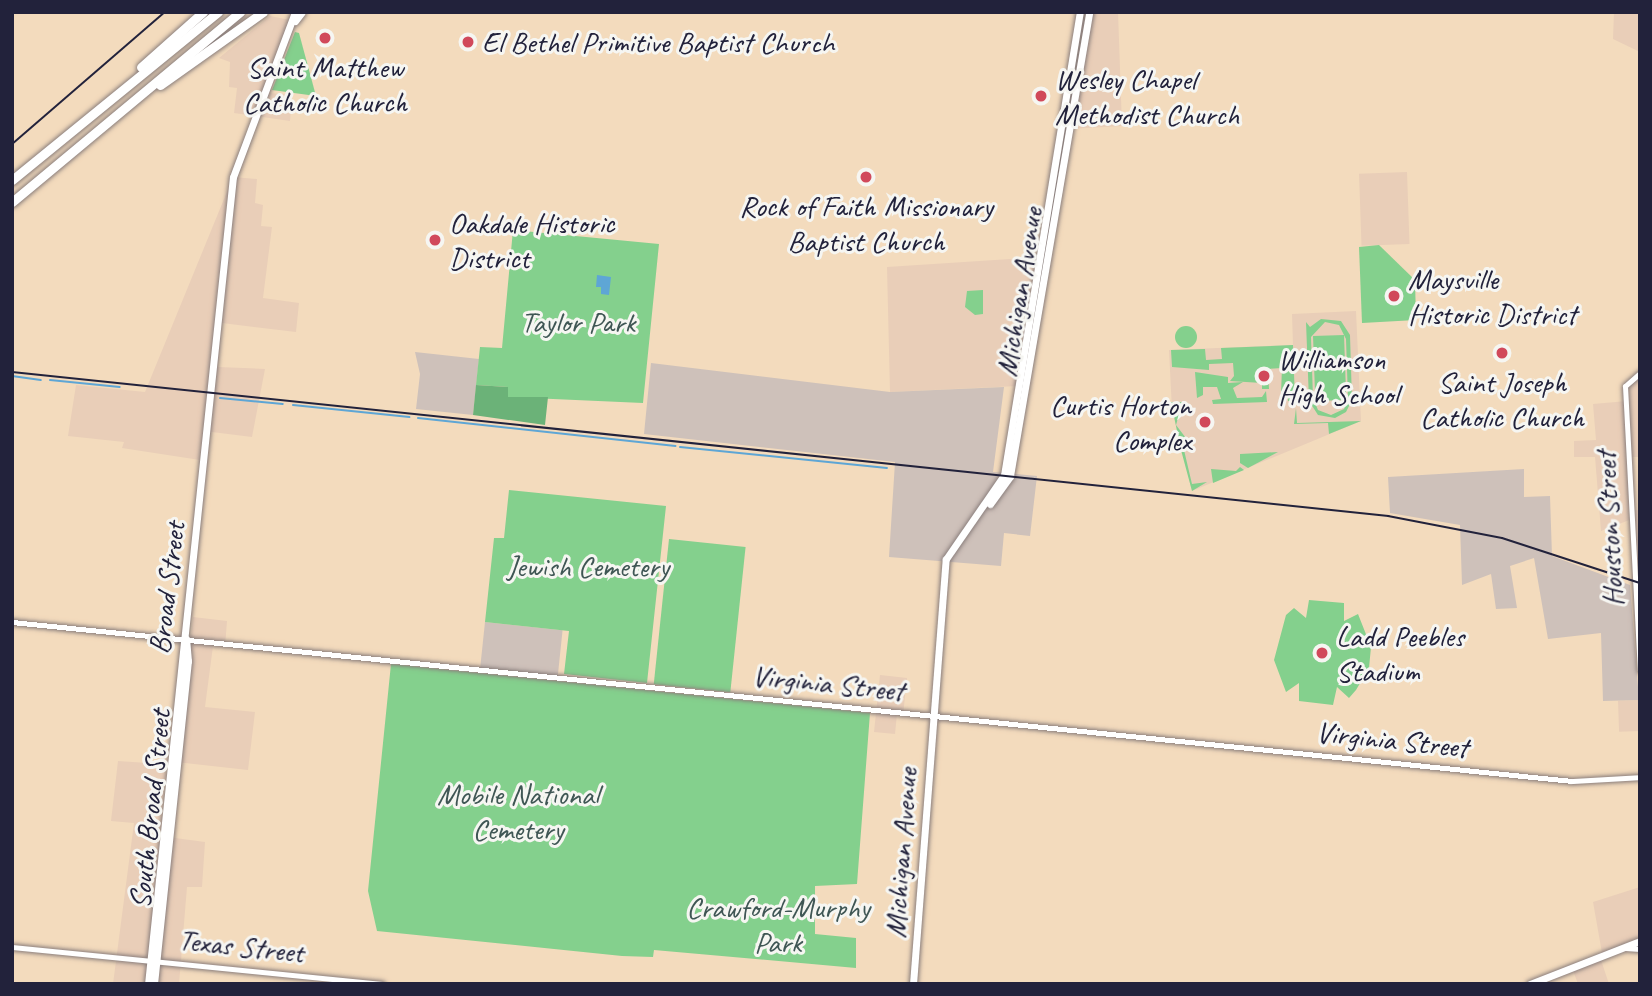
<!DOCTYPE html>
<html>
<head>
<meta charset="utf-8">
<style>
  body { margin:0 }
  #map { position:relative; width:1652px; height:996px; overflow:hidden; background:#f3dbbd; font-family:Caveat,sans-serif }
  div>[style] { position:absolute }
  .built>* { inset:0; background:#e9ceb8; transform-origin:0 0 }
  .industrial>* { inset:0; background:#cec1ba; transform-origin:0 0 }
  .green>* { inset:0; background:#84d08d; transform-origin:0 0 }
  .round { border-radius:50% }
  .forest>* { inset:0; background:#6bb278 }
  .water>* { inset:0; background:#5ea6d5 }
  .stream>* { height:2px; margin:-1px; padding:0 1px; transform-origin:1px; border-radius:1px; background:#5ea6d5 }
  .roads { filter:drop-shadow(0 0 2px #8a7e7c) drop-shadow(0 0 2px #8a7e7c) }
  .minor>* { height:5px; margin:-2.5px; padding:0 2.5px; transform-origin:2.5px; border-radius:2.5px; background:#fff }
  .major>* { height:7px; margin:-3.5px; padding:0 3.5px; transform-origin:3.5px; border-radius:3.5px; background:#fff }
  .highway>* { height:9px; margin:-4.5px; padding:0 4.5px; transform-origin:4.5px; border-radius:4.5px; background:#fff }
  .rail>* { height:2px; margin:-1px; padding:0 1px; transform-origin:1px; border-radius:1px; background:#22223b }
  .dots>* { width:19px; height:19px; translate:-50% -50%; box-sizing:border-box; border:4px solid #f6f6f2; border-radius:50% }
  span { translate:-50% -50%; white-space:nowrap; text-align:center; line-height:1.15; -webkit-text-stroke:6px #f6f6f2; paint-order:stroke }
  .poi-label { font-size:30px; color:#22223b }
  .left { translate:0 -50%; text-align:left }
  .right { translate:-100% -50%; text-align:right }
  .street-label { font-size:30px; color:#22223b }
  .park-label { font-size:30px; color:#3f5654 }
  .frame { position:absolute; inset:0; border:14px solid #22223b; pointer-events:none }
</style>
</head>
<body>
<div id="map">
  <div class="built">
    <i style="clip-path:polygon(1089px 12px,1118px 12px,1122px 126px,1069px 129px)"></i>
    <i style="clip-path:polygon(1614px 12px,1640px 12px,1640px 52px,1613px 39px)"></i>
    <i style="clip-path:polygon(270px 16px,295px 21px,268px 93px,292px 95px,290px 121px,234px 113px,237px 88px,229px 87px,230px 62px,219px 58px)"></i>
    <i style="left:1407px;top:172px;width:72px;height:48px;rotate:88deg"></i>
    <i style="clip-path:polygon(233px 177px,257px 179px,255px 203px,263px 205px,261px 226px,272px 227px,263px 298px,299px 303px,296px 332px,222px 323px,218px 367px,265px 369px,252px 437px,204px 431px,200px 460px,122px 448px,124px 442px,68px 436px,76px 385px,145px 392px)"></i>
    <i style="clip-path:polygon(1039px 257px,1018px 386px,890px 392px,887px 267px)"></i>
    <i style="clip-path:polygon(1356px 311px,1361px 421px,1192px 491px,1172px 410px,1169px 350px,1293px 345px,1292px 314px)"></i>
    <i style="clip-path:polygon(1640px 376px,1640px 457px,1631px 457px,1633px 510px,1640px 510px,1640px 633px,1632px 519px,1601px 531px,1595px 457px,1574px 457px,1574px 441px,1596px 440px,1593px 404px,1627px 401px,1626px 382px)"></i>
    <i style="clip-path:polygon(193px 617px,227px 621px,225px 647px,213px 646px,205px 707px,255px 712px,248px 770px,167px 761px,160px 836px,205px 842px,202px 887px,187px 887px,179px 984px,113px 984px,134px 823px,111px 821px,118px 761px,162px 764px,163px 758px,180px 759px)"></i>
    <i style="clip-path:polygon(880px 675px,907px 678px,903px 715px,897px 714px,895px 734px,874px 732px)"></i>
    <i style="left:1639px;top:700px;width:31px;height:21px;rotate:88deg"></i>
    <i style="clip-path:polygon(1640px 887px,1640px 937px,1605px 952px,1601px 960px,1609px 984px,1578px 984px,1571px 965px,1602px 953px,1593px 902px)"></i>
  </div>
  <div class="industrial">
    <i style="clip-path:polygon(415px 352px,479px 359px,473px 415px,416px 409px,420px 374px)"></i>
    <i style="clip-path:polygon(651px 363px,890px 392px,1004px 387px,993px 472px,1037px 476px,1030px 536px,1004px 533px,1001px 566px,889px 557px,895px 462px,644px 434px)"></i>
    <i style="clip-path:polygon(1524px 469px,1524px 497px,1550px 496px,1552px 556px,1630px 585px,1639px 700px,1603px 701px,1601px 633px,1548px 639px,1534px 558px,1510px 566px,1517px 608px,1496px 609px,1491px 574px,1462px 585px,1460px 525px,1390px 513px,1388px 477px)"></i>
    <i style="left:485px;top:622px;width:78px;height:46px;rotate:6deg"></i>
  </div>
  <div class="green">
    <i style="clip-path:polygon(295px 32px,299px 33px,316px 96px,272px 90px)"></i>
    <i style="clip-path:polygon(513px 230px,659px 244px,643px 403px,508px 397px,508px 387px,476px 385px,480px 347px,502px 348px)"></i>
    <i style="clip-path:polygon(1379px 245px,1415px 280px,1416px 320px,1362px 323px,1359px 247px)"></i>
    <i style="clip-path:polygon(983px 290px,983px 314px,975px 315px,965px 307px,967px 291px)"></i>
    <i style="clip-path:polygon(evenodd,1321px 319px,1341px 321px,1350px 335px,1352px 400px,1346px 412px,1335px 418px,1318px 415px,1309px 401px,1306px 322px,1310px 327px,1321px 319px,1325px 322px,1339px 325px,1346px 339px,1348px 399px,1344px 409px,1331px 415px,1318px 410px,1313px 398px,1311px 337px,1325px 322px)"></i>
    <i class="round" style="left:1175px;top:326px;width:22px;height:22px"></i>
    <i style="left:1344px;top:335px;width:65px;height:31px;rotate:88deg"></i>
    <i style="clip-path:polygon(1293px 345px,1295px 401px,1288px 401px,1288px 393px,1281px 393px,1282px 368px,1268px 369px,1269px 389px,1262px 389px,1262px 383px,1230px 381px,1234px 376px,1233px 363px,1209px 364px,1209px 370px,1172px 367px,1171px 350px,1205px 349px,1206px 360px,1222px 359px,1221px 348px)"></i>
    <i style="clip-path:polygon(1195px 372px,1228px 377px,1228px 383px,1243px 382px,1233px 388px,1237px 398px,1262px 397px,1266px 391px,1267px 402px,1213px 404px,1212px 400px,1221px 399px,1217px 387px,1203px 387px,1203px 395px,1197px 398px)"></i>
    <i style="clip-path:polygon(1171px 402px,1183px 402px,1176px 425px,1192px 446px,1184px 450px,1192px 484px,1207px 482px,1192px 491px,1181px 450px)"></i>
    <i style="clip-path:polygon(1296px 408px,1297px 423px,1361px 421px,1329px 434px,1328px 423px,1294px 424px)"></i>
    <i style="clip-path:polygon(1278px 452px,1248px 468px,1240px 463px,1240px 454px)"></i>
    <i style="clip-path:polygon(1240px 467px,1244px 470px,1213px 483px,1211px 469px,1236px 471px)"></i>
    <i style="clip-path:polygon(509px 490px,666px 506px,647px 683px,564px 674px,569px 631px,485px 622px,494px 538px,504px 538px)"></i>
    <i style="left:669px;top:539px;width:77px;height:146px;rotate:6deg"></i>
    <i style="clip-path:polygon(1309px 600px,1344px 603px,1344px 621px,1358px 614px,1371px 647px,1369px 668px,1356px 690px,1349px 698px,1337px 687px,1333px 705px,1299px 701px,1299px 683px,1286px 692px,1274px 660px,1286px 615px,1294px 608px,1306px 618px)"></i>
    <i style="clip-path:polygon(391px 664px,870px 713px,857px 884px,815px 886px,815px 934px,856px 938px,856px 968px,654px 950px,653px 957px,622px 956px,377px 931px,368px 891px)"></i>
  </div>
  <div class="forest">
    <i style="clip-path:polygon(476px 385px,508px 387px,508px 397px,548px 397px,545px 425px,473px 415px)"></i>
  </div>
  <div class="water">
    <i style="clip-path:polygon(597px 275px,611px 277px,609px 295px,601px 294px,601px 287px,596px 287px)"></i>
  </div>
  <div class="stream">
    <i style="left:12px;top:376px;width:29px;rotate:8deg"></i>
    <i style="left:50px;top:380px;width:70px;rotate:5.7deg"></i>
    <i style="left:220px;top:398px;width:63px;rotate:5.4deg"></i>
    <i style="left:293px;top:405px;width:117px;rotate:5.9deg"></i>
    <i style="left:418px;top:418px;width:259px;rotate:6.2deg"></i>
    <i style="left:680px;top:447px;width:208px;rotate:5.8deg"></i>
  </div>
  <div class="roads">
    <div class="minor">
      <i style="left:1640px;top:373px;width:20px;rotate:139deg"></i>
      <i style="left:1625px;top:386px;width:285px;rotate:87deg"></i>
      <i style="left:12px;top:622px;width:1567px;rotate:5.82deg"></i>
      <i style="left:1571px;top:781px;width:69px;rotate:-3.3deg"></i>
      <i style="left:12px;top:947px;width:372px;rotate:5.7deg"></i>
      <i style="left:1625px;top:948px;width:15px;rotate:4deg"></i>
    </div>
    <div class="major">
      <i style="left:295px;top:21px;width:11px;rotate:-52deg"></i>
      <i style="left:990px;top:504px;width:34px;rotate:-54deg"></i>
      <i style="left:1010px;top:476px;width:471px;rotate:-80.3deg"></i>
      <i style="left:148px;top:984px;width:811px;rotate:-83.99deg"></i>
      <i style="left:233px;top:177px;width:176px;rotate:-69.4deg"></i>
      <i style="left:154px;top:984px;width:325px;rotate:-84deg"></i>
      <i style="left:188px;top:661px;width:22px;rotate:-95deg"></i>
      <i style="left:913px;top:984px;width:426px;rotate:-85.6deg"></i>
      <i style="left:946px;top:559px;width:102px;rotate:-55.4deg"></i>
      <i style="left:1004px;top:475px;width:469px;rotate:-80.7deg"></i>
      <i style="left:1530px;top:984px;width:118px;rotate:-21.4deg"></i>
    </div>
    <div class="highway">
      <i style="left:141px;top:67px;width:83px;rotate:-41.6deg"></i>
      <i style="left:160px;top:85px;width:126px;rotate:-35.3deg"></i>
      <i style="left:12px;top:180px;width:266px;rotate:-39.2deg"></i>
      <i style="left:12px;top:202px;width:297px;rotate:-39.8deg"></i>
    </div>
  </div>
  <div class="rail">
    <i style="left:12px;top:144px;width:202px;rotate:-40.8deg"></i>
    <i style="left:12px;top:372px;width:1384px;rotate:5.97deg"></i>
    <i style="left:1388px;top:516px;width:116px;rotate:10.9deg"></i>
    <i style="left:1502px;top:538px;width:145px;rotate:18.1deg"></i>
  </div>
  <div class="dots">
    <i style="left:325px;top:38px;background:#d1495b"></i>
    <i style="left:468px;top:42px;background:#d1495b"></i>
    <i style="left:1041px;top:96px;background:#d1495b"></i>
    <i style="left:866px;top:177px;background:#d1495b"></i>
    <i style="left:435px;top:240px;background:#d1495b"></i>
    <i style="left:1394px;top:296px;background:#d1495b"></i>
    <i style="left:1502px;top:353px;background:#d1495b"></i>
    <i style="left:1264px;top:376px;background:#d1495b"></i>
    <i style="left:1205px;top:422px;background:#d1495b"></i>
    <i style="left:1322px;top:653px;background:#d1495b"></i>
  </div>
  <div class="poi-label">
    <span class="left" style="left:482px;top:42px">El Bethel Primitive Baptist Church</span>
    <span style="left:325px;top:84px">Saint Matthew<br>Catholic Church</span>
    <span class="left" style="left:1055px;top:96px">Wesley Chapel<br>Methodist Church</span>
    <span style="left:866px;top:223px">Rock of Faith Missionary<br>Baptist Church</span>
    <span class="left" style="left:449px;top:240px">Oakdale Historic<br>District</span>
    <span class="left" style="left:1408px;top:296px">Maysville<br>Historic District</span>
    <span class="left" style="left:1278px;top:376px">Williamson<br>High School</span>
    <span style="left:1502px;top:399px">Saint Joseph<br>Catholic Church</span>
    <span class="right" style="left:1191px;top:422px">Curtis Horton<br>Complex</span>
    <span class="left" style="left:1336px;top:653px">Ladd Peebles<br>Stadium</span>
  </div>
  <div class="street-label">
    <span style="left:1019px;top:292px;rotate:-81deg">Michigan Avenue</span>
    <span style="left:1609px;top:529px;rotate:-93deg">Houston Street</span>
    <span style="left:167px;top:588px;rotate:-83deg">Broad Street</span>
    <span style="left:828px;top:683px;rotate:6deg">Virginia Street</span>
    <span style="left:1392px;top:740px;rotate:6deg">Virginia Street</span>
    <span style="left:150px;top:809px;rotate:-84deg">South Broad Street</span>
    <span style="left:901px;top:853px;rotate:-86deg">Michigan Avenue</span>
    <span style="left:241px;top:946px;rotate:6deg">Texas Street</span>
  </div>
  <div class="park-label">
    <span style="left:578px;top:322px">Taylor Park</span>
    <span style="left:588px;top:566px">Jewish Cemetery</span>
    <span style="left:518px;top:811px">Mobile National<br>Cemetery</span>
    <span style="left:778px;top:924px">Crawford-Murphy<br>Park</span>
  </div>
  <div class="frame"></div>
</div>
</body>
</html>
